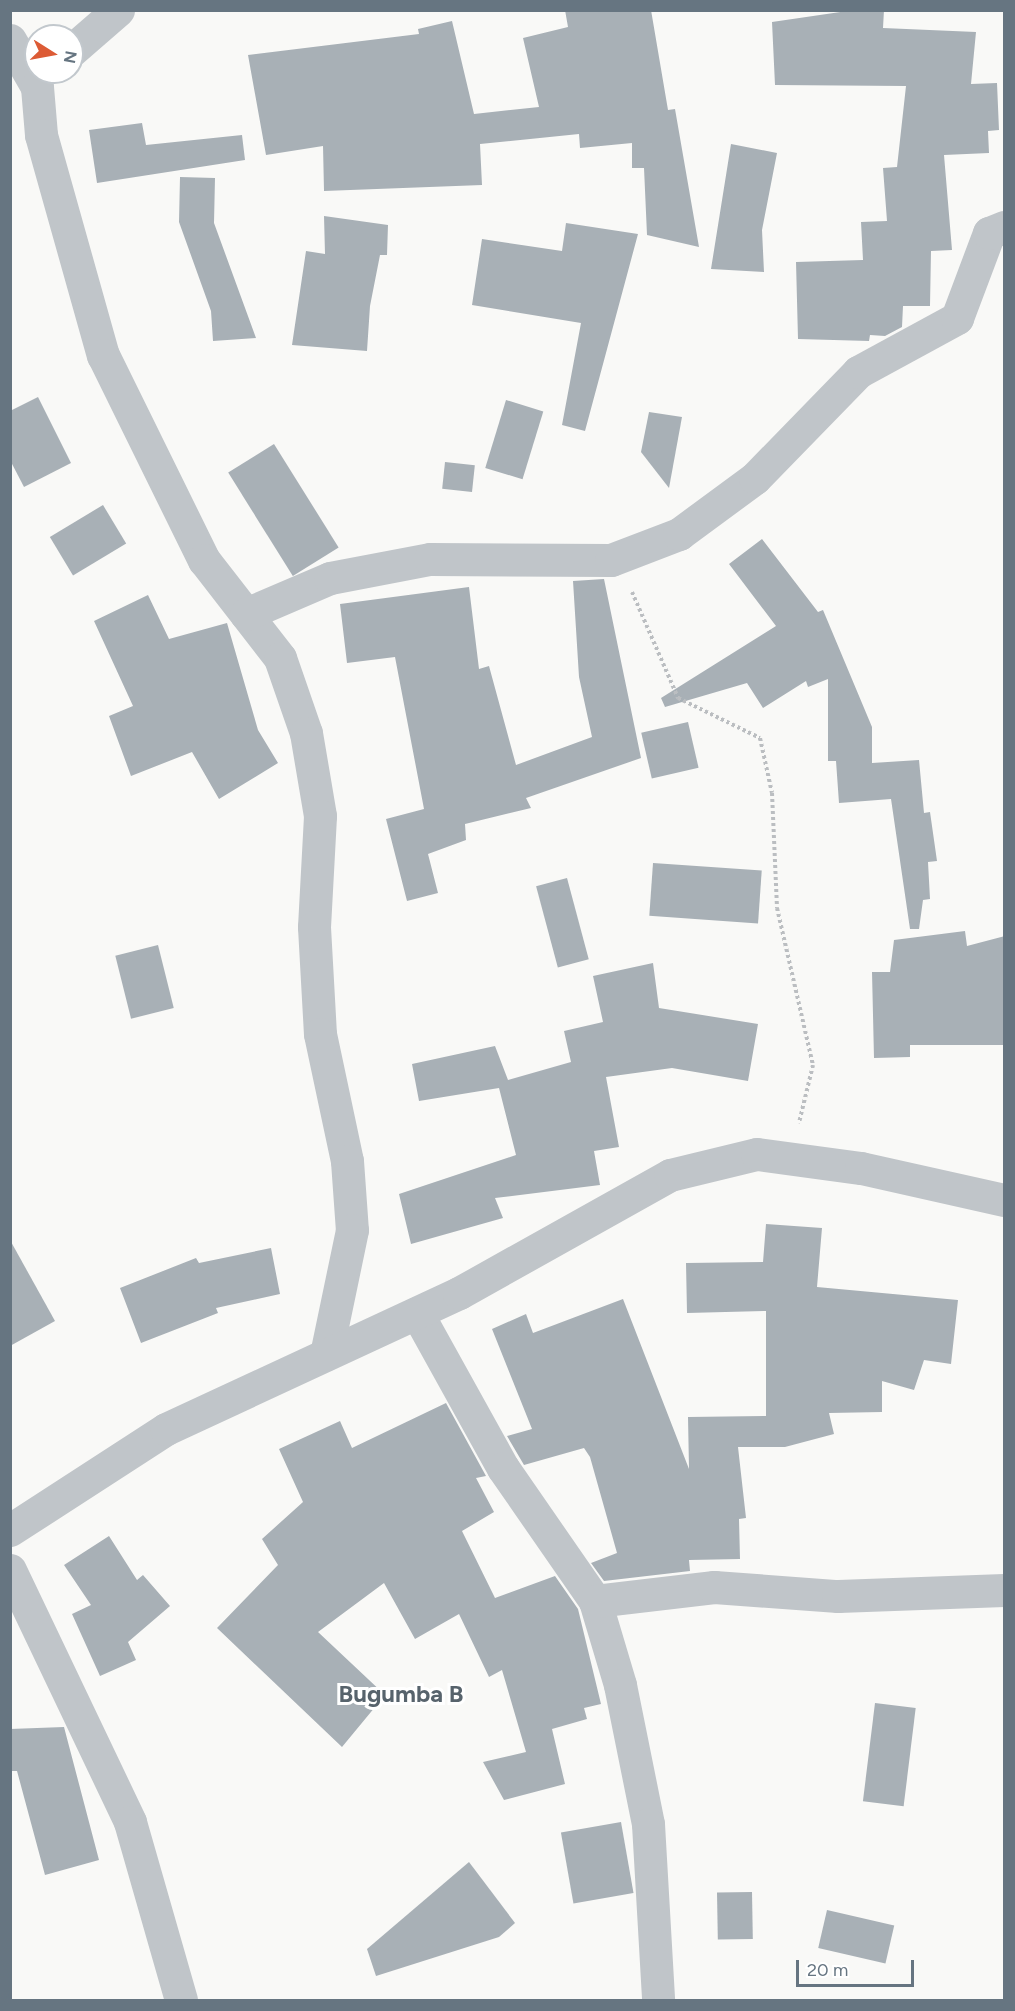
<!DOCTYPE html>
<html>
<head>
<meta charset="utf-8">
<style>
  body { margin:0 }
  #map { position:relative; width:1015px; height:2011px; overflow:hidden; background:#f9f9f7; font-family:Figtree,sans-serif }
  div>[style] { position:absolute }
  .building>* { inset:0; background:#a8b0b6; transform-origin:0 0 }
  .path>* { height:4px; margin-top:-2px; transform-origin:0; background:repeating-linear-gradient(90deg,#bbbec1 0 3px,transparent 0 6px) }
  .minor>* { height:33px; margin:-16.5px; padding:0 16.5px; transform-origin:16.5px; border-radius:16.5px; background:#c0c5c9 }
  span { translate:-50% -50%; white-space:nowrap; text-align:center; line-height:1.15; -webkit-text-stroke:6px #fff; paint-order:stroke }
  .quarter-label { font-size:24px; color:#57636c; font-weight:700 }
  .frame { position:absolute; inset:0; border:12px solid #667581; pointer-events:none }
  .north { position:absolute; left:24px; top:24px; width:60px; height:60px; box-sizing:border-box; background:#fff; border:2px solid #c2c8cd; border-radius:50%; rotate:101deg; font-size:16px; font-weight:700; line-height:24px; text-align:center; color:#667581 }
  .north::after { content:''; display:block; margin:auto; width:21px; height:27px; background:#dc5b35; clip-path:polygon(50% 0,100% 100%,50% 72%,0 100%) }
  .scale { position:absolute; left:796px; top:1960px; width:118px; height:27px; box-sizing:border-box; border:3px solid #667581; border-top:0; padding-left:8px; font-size:18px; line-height:21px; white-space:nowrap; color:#667581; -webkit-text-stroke:4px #fff; paint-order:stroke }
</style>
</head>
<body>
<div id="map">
  <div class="building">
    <i style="clip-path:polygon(565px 10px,651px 10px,668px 110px,675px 109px,699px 247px,647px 235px,644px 168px,632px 168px,632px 143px,580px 148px,579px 134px,480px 144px,482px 185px,324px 191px,323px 146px,266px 155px,248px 55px,419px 34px,418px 29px,452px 21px,474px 114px,539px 107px,523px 38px,568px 27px)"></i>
    <i style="clip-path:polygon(854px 10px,884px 10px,883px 28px,976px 32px,971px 84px,997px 83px,999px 130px,988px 131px,989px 153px,944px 155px,952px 250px,931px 251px,930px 306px,903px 306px,902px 327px,885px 336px,870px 335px,869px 341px,798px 339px,796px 262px,863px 260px,861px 222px,887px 221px,883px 168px,897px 167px,906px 86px,775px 85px,772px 22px)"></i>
    <i style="clip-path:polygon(142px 123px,146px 145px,242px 135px,245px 160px,97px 183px,89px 130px)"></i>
    <i style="clip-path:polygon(731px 144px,777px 153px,762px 230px,764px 272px,711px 269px)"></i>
    <i style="clip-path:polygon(180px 177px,215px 178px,214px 223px,256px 338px,213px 341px,211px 311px,179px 222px)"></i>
    <i style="clip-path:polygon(324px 216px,388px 225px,387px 255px,380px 255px,370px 306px,367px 351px,292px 345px,306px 251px,325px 254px)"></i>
    <i style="clip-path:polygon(566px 223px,638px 234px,585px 431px,562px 425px,581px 323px,472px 305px,482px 239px,562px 251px)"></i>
    <i style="clip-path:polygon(38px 397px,71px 463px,24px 487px,10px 460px,10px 411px)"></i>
    <i style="left:506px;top:400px;width:39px;height:71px;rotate:17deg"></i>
    <i style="clip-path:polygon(649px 412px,682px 417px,669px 488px,641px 452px)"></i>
    <i style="left:274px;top:444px;width:122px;height:54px;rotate:58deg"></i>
    <i style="left:445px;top:462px;width:30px;height:27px;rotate:6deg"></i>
    <i style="left:103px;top:505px;width:45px;height:62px;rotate:59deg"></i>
    <i style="clip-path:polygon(762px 539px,818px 612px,823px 610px,872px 727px,872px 763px,919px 760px,924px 813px,930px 812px,937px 861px,928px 862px,930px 899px,923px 900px,919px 929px,910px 929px,891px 799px,839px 803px,836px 761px,828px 761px,828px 679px,808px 687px,806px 681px,763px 708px,747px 683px,665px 707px,661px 698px,776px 626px,729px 564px)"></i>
    <i style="clip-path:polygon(604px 579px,641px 758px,526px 798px,531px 808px,465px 824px,466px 840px,428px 854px,438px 893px,407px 901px,386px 819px,424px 809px,395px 657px,347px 663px,340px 604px,469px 587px,479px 669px,489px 666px,516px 765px,592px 737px,579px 677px,573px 581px)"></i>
    <i style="clip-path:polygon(148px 595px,169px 639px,227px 623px,258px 730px,278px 763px,219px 799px,192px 752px,131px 776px,109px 716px,133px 706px,94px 621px)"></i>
    <i style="left:688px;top:722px;width:47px;height:48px;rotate:77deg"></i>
    <i style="left:653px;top:863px;width:109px;height:53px;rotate:4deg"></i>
    <i style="left:567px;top:878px;width:84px;height:32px;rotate:75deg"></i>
    <i style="clip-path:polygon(965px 931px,967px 946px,1005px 936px,1005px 1045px,910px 1045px,910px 1057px,874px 1058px,872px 972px,890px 972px,894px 940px)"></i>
    <i style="left:158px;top:945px;width:65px;height:44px;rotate:76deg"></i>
    <i style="clip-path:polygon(653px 963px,659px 1008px,758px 1024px,748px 1081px,672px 1068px,606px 1077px,619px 1147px,594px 1151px,600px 1185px,495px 1198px,503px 1218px,411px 1244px,399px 1194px,516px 1155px,499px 1088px,419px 1101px,412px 1064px,495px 1046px,508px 1080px,571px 1062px,564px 1031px,603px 1022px,593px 976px)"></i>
    <i style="clip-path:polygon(766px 1224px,822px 1228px,817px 1287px,958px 1300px,951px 1364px,924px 1360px,914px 1390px,882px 1381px,882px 1412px,829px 1413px,834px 1434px,785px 1447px,738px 1447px,746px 1518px,739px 1519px,740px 1559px,689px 1560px,690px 1571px,604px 1581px,591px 1563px,617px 1553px,590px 1457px,584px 1448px,524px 1465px,507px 1436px,532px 1429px,492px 1329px,526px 1314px,533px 1333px,623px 1299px,689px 1469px,688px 1417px,766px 1416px,766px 1311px,687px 1313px,686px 1263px,763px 1262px)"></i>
    <i style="clip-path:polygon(10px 1240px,55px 1321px,10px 1346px)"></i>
    <i style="clip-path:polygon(271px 1248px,280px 1294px,216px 1308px,218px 1313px,141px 1343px,120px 1288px,196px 1258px,199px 1263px)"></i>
    <i style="clip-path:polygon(446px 1403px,486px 1476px,476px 1478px,494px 1512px,462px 1531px,495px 1598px,555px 1576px,578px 1609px,601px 1704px,584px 1708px,587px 1719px,552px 1729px,565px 1784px,504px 1800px,483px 1762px,526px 1752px,502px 1670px,489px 1677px,459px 1614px,415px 1639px,384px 1583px,318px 1632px,385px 1695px,342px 1747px,217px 1628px,278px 1565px,262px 1539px,303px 1502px,279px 1449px,340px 1421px,352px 1448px)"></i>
    <i style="clip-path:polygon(109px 1536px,137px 1580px,143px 1575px,170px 1606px,128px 1642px,136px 1660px,100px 1676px,72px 1614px,91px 1605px,64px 1565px)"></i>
    <i style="left:875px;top:1703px;width:41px;height:99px;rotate:7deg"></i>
    <i style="clip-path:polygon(64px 1727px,99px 1860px,45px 1875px,17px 1771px,10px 1771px,10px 1729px)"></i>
    <i style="left:621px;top:1822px;width:72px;height:61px;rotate:80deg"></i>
    <i style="clip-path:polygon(469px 1862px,515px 1923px,499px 1937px,376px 1976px,367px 1949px)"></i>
    <i style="left:752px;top:1892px;width:47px;height:35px;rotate:89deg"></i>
    <i style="left:827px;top:1910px;width:69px;height:39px;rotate:13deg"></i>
  </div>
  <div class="path">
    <i style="left:632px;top:592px;width:116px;rotate:66.5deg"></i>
    <i style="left:678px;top:698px;width:91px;rotate:26deg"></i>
    <i style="left:760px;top:738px;width:56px;rotate:77.7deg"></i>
    <i style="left:772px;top:793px;width:115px;rotate:87.5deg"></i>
    <i style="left:777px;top:908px;width:161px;rotate:77.1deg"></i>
    <i style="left:813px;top:1065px;width:60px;rotate:103.6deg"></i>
  </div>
  <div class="minor">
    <i style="left:10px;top:40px;width:54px;rotate:60.1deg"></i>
    <i style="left:37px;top:87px;width:48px;rotate:85.2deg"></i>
    <i style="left:41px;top:135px;width:229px;rotate:74.3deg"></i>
    <i style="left:103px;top:355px;width:229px;rotate:63.8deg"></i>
    <i style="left:204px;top:560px;width:124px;rotate:52.2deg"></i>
    <i style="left:280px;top:658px;width:79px;rotate:70.9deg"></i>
    <i style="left:306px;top:733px;width:84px;rotate:80.4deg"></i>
    <i style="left:320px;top:816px;width:111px;rotate:93.1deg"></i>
    <i style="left:314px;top:927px;width:107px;rotate:86.8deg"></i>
    <i style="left:320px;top:1034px;width:130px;rotate:78deg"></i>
    <i style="left:347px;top:1161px;width:69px;rotate:85.9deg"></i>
    <i style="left:352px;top:1230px;width:127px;rotate:101.8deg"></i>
    <i style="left:72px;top:50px;width:61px;rotate:-41deg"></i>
    <i style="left:246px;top:614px;width:91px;rotate:-23.2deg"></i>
    <i style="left:330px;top:578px;width:102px;rotate:-10.8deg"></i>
    <i style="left:430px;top:559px;width:181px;rotate:0.3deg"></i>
    <i style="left:611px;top:560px;width:73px;rotate:-20.9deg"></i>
    <i style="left:679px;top:534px;width:94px;rotate:-36.4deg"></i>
    <i style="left:755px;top:478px;width:148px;rotate:-45.8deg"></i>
    <i style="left:858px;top:372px;width:113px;rotate:-28.6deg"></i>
    <i style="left:957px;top:318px;width:91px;rotate:-69.4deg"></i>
    <i style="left:989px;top:233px;width:16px;rotate:-22deg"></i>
    <i style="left:417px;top:1313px;width:177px;rotate:61deg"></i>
    <i style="left:503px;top:1468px;width:162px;rotate:55.3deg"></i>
    <i style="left:595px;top:1601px;width:88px;rotate:73.4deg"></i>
    <i style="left:620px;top:1685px;width:142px;rotate:78.6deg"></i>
    <i style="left:648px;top:1824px;width:176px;rotate:86.7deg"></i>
    <i style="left:10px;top:1530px;width:186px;rotate:-32.9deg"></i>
    <i style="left:166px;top:1429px;width:323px;rotate:-24.9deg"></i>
    <i style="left:459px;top:1293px;width:242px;rotate:-29.2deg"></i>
    <i style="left:670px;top:1175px;width:89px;rotate:-13.6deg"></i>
    <i style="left:757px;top:1154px;width:105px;rotate:7.7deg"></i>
    <i style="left:861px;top:1168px;width:147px;rotate:12.6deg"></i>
    <i style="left:10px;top:1570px;width:279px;rotate:64.5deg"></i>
    <i style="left:130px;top:1822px;width:185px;rotate:74deg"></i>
    <i style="left:595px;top:1601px;width:120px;rotate:-6.7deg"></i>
    <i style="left:714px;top:1587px;width:124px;rotate:4.2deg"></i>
    <i style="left:838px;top:1596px;width:166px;rotate:-2.1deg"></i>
  </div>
  <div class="quarter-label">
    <span style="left:401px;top:1694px">Bugumba B</span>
  </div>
  <div class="frame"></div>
  <div class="north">N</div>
  <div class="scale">20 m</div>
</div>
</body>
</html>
